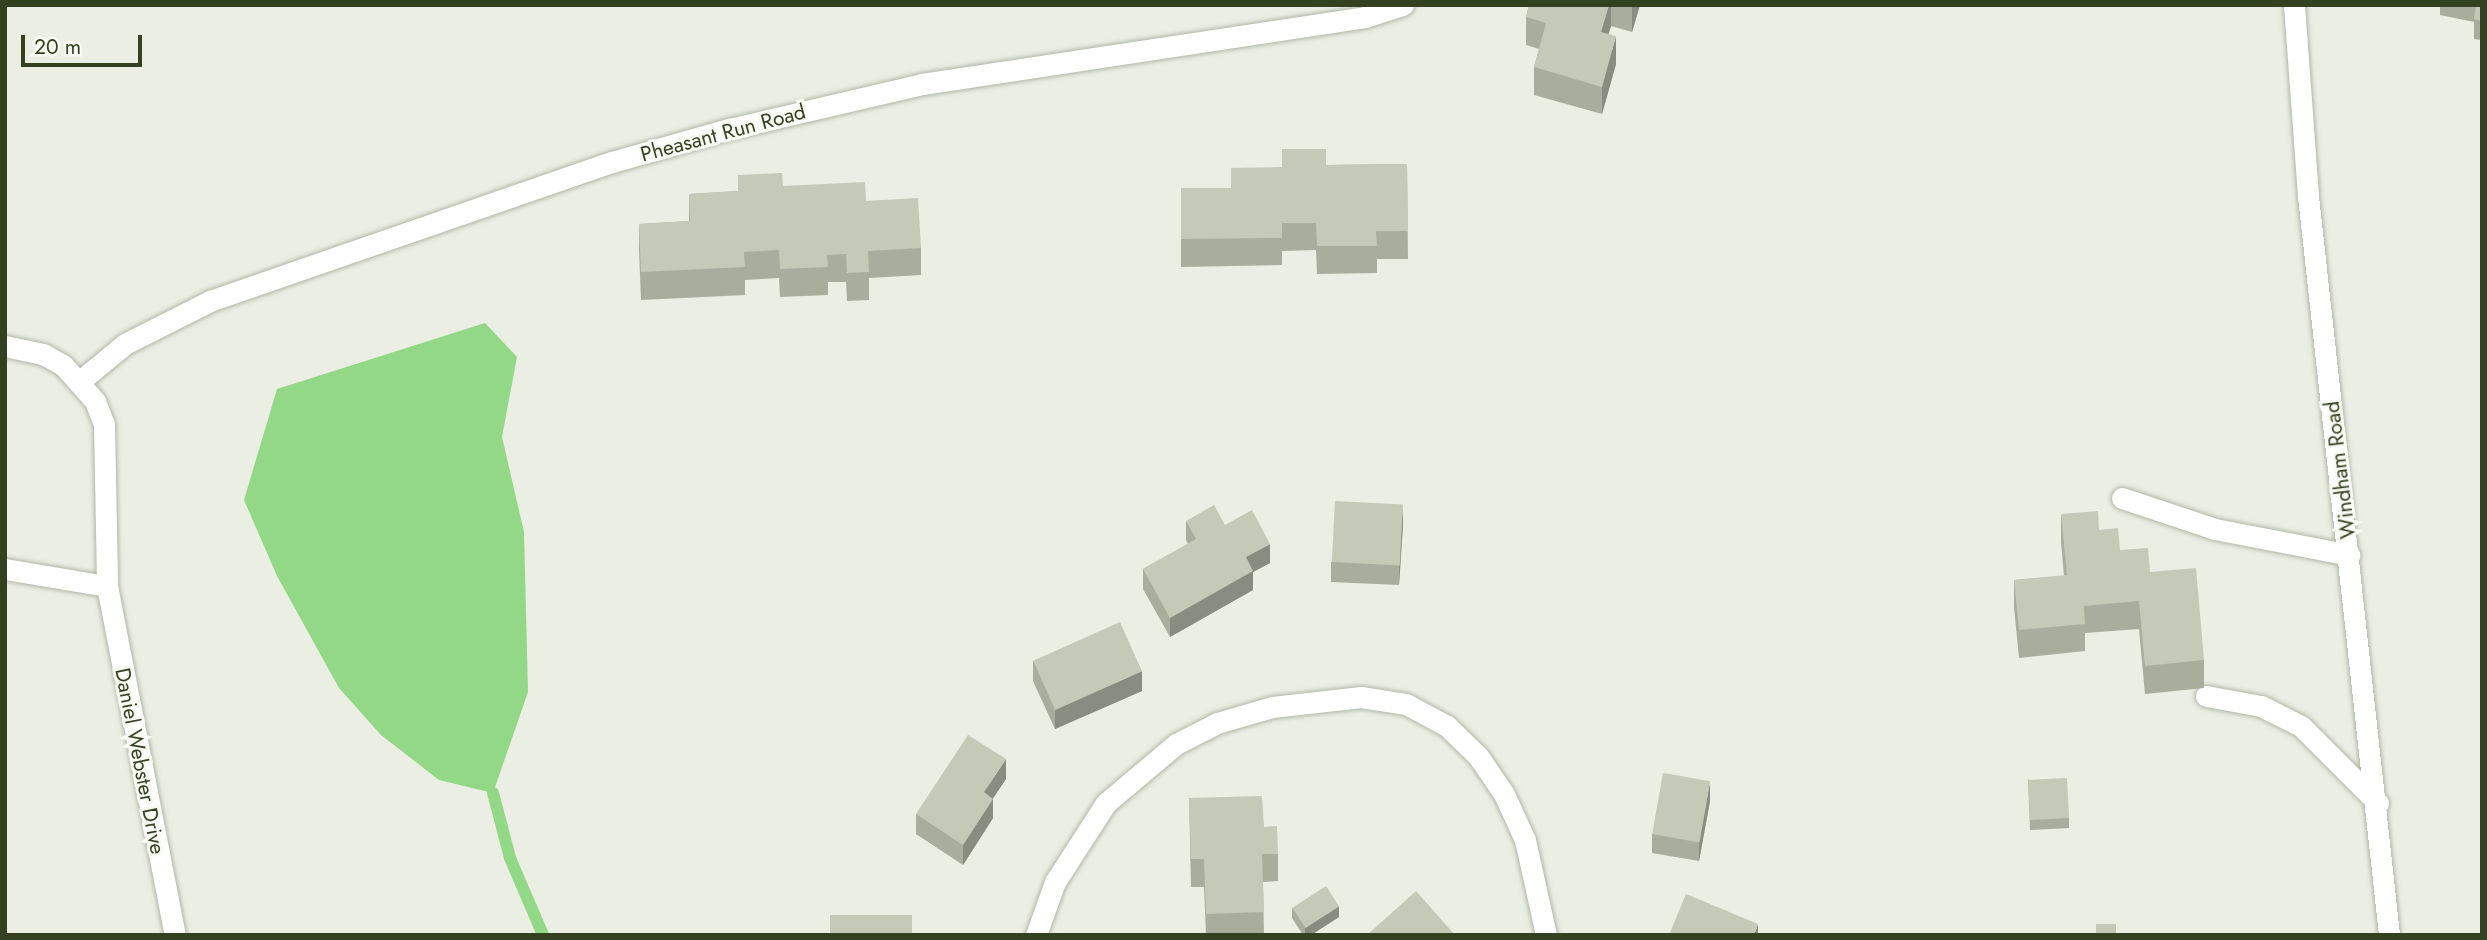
<!DOCTYPE html>
<html>
<head>
<meta charset="utf-8">
<style>
  body { margin:0 }
  #map { position:relative; width:2487px; height:940px; overflow:hidden; background:#ebeee3; font-family:Jost,sans-serif }
  div>[style] { position:absolute }
  .water>* { inset:0; background:#93d886 }
  .stream>* { height:12px; margin:-6px; padding:0 6px; transform-origin:6px; border-radius:6px; background:#93d886 }
  .roads { filter:drop-shadow(0 0 2px #b0b7a5) drop-shadow(0 0 2px #b0b7a5) }
  .service>* { height:21px; margin:-10.5px; padding:0 10.5px; transform-origin:10.5px; border-radius:10.5px; background:#fff }
  .minor>* { height:21px; margin:-10.5px; padding:0 10.5px; transform-origin:10.5px; border-radius:10.5px; background:#fff }
  .wall>* { inset:0; background:#a9ad9e }
  .shaded-wall>* { inset:0; background:#898d81 }
  .building>* { inset:0; background:#c4c9b8; transform-origin:0 0 }
  span { translate:-50% -50%; white-space:nowrap; text-align:center; line-height:1.15; -webkit-text-stroke:6px #f9faf4; paint-order:stroke }
  .street-label { font-size:21px; color:#344121 }
  .frame { position:absolute; inset:0; border:7px solid #344121; pointer-events:none }
  .scale { position:absolute; left:21px; top:35px; width:121px; height:32px; box-sizing:border-box; border:4px solid #344121; border-top:0; padding-left:9px; font-size:21px; line-height:24px; white-space:nowrap; color:#344121; -webkit-text-stroke:5px #f9faf4; paint-order:stroke }
</style>
</head>
<body>
<div id="map">
  <div class="water">
    <i style="clip-path:polygon(485px 323px,517px 357px,502px 437px,524px 532px,528px 692px,493px 793px,439px 780px,381px 735px,339px 688px,277px 576px,244px 500px,277px 389px)"></i>
  </div>
  <div class="stream">
    <i style="left:493px;top:793px;width:67px;rotate:75.3deg"></i>
    <i style="left:510px;top:858px;width:84px;rotate:66.8deg"></i>
  </div>
  <div class="roads">
    <div class="service">
      <i style="left:2122px;top:498px;width:98px;rotate:18.4deg"></i>
      <i style="left:2215px;top:529px;width:137px;rotate:10.9deg"></i>
      <i style="left:2206px;top:696px;width:56px;rotate:10.3deg"></i>
      <i style="left:2261px;top:706px;width:45px;rotate:26.6deg"></i>
      <i style="left:2301px;top:726px;width:109px;rotate:45deg"></i>
    </div>
    <div class="minor">
      <i style="left:2294px;top:5px;width:192px;rotate:85.8deg"></i>
      <i style="left:2308px;top:196px;width:743px;rotate:83.74deg"></i>
      <i style="left:5px;top:346px;width:39px;rotate:12deg"></i>
      <i style="left:43px;top:354px;width:23px;rotate:29deg"></i>
      <i style="left:63px;top:365px;width:48px;rotate:48.4deg"></i>
      <i style="left:95px;top:401px;width:25px;rotate:69deg"></i>
      <i style="left:104px;top:424px;width:162px;rotate:88.9deg"></i>
      <i style="left:107px;top:586px;width:356px;rotate:79deg"></i>
      <i style="left:80px;top:381px;width:58px;rotate:-39.4deg"></i>
      <i style="left:125px;top:344px;width:95px;rotate:-26.8deg"></i>
      <i style="left:210px;top:301px;width:425px;rotate:-19.1deg"></i>
      <i style="left:612px;top:162px;width:122px;rotate:-15.8deg"></i>
      <i style="left:729px;top:129px;width:198px;rotate:-13.1deg"></i>
      <i style="left:922px;top:84px;width:448px;rotate:-8.6deg"></i>
      <i style="left:1365px;top:17px;width:40px;rotate:-18deg"></i>
      <i style="left:5px;top:569px;width:103px;rotate:9.5deg"></i>
      <i style="left:1036px;top:935px;width:56px;rotate:-70.3deg"></i>
      <i style="left:1055px;top:882px;width:94px;rotate:-57.2deg"></i>
      <i style="left:1106px;top:803px;width:92px;rotate:-40.1deg"></i>
      <i style="left:1176px;top:744px;width:46px;rotate:-27.1deg"></i>
      <i style="left:1217px;top:723px;width:57px;rotate:-16.2deg"></i>
      <i style="left:1272px;top:707px;width:90px;rotate:-6.4deg"></i>
      <i style="left:1361px;top:697px;width:46px;rotate:8.8deg"></i>
      <i style="left:1406px;top:704px;width:47px;rotate:28.2deg"></i>
      <i style="left:1447px;top:726px;width:43px;rotate:44.1deg"></i>
      <i style="left:1478px;top:756px;width:46px;rotate:55.6deg"></i>
      <i style="left:1504px;top:794px;width:51px;rotate:65.5deg"></i>
      <i style="left:1525px;top:840px;width:97px;rotate:77.5deg"></i>
    </div>
  </div>
  <div class="wall">
    <i style="clip-path:polygon(1529px 5px,1640px 5px,1632px 32px,1611px 26px,1608px 34px,1616px 64px,1602px 114px,1534px 95px,1534px 67px,1539px 49px,1526px 45px,1526px 17px)"></i>
    <i style="clip-path:polygon(2440px 5px,2482px 5px,2482px 40px,2474px 39px,2474px 22px,2440px 15px)"></i>
    <i style="clip-path:polygon(1407px 164px,1408px 259px,1377px 259px,1377px 273px,1317px 274px,1316px 250px,1282px 251px,1282px 265px,1181px 267px,1181px 188px,1231px 188px,1326px 165px)"></i>
    <i style="clip-path:polygon(738px 175px,783px 186px,866px 201px,921px 248px,921px 275px,869px 278px,869px 300px,847px 301px,846px 282px,828px 282px,828px 295px,780px 297px,779px 278px,745px 280px,745px 295px,641px 300px,639px 251px,639px 224px,689px 221px,689px 194px,738px 191px)"></i>
    <i style="clip-path:polygon(2061px 514px,2099px 530px,2120px 550px,2150px 572px,2204px 660px,2204px 688px,2145px 694px,2139px 629px,2085px 633px,2085px 651px,2019px 658px,2014px 607px,2014px 580px,2064px 576px,2061px 542px)"></i>
    <i style="clip-path:polygon(1186px 521px,1225px 525px,1270px 563px,1253px 572px,1253px 590px,1170px 637px,1143px 589px,1143px 569px,1188px 544px,1186px 540px)"></i>
    <i style="clip-path:polygon(1403px 524px,1399px 585px,1331px 582px,1331px 562px)"></i>
    <i style="clip-path:polygon(1033px 661px,1142px 691px,1055px 729px,1033px 681px)"></i>
    <i style="clip-path:polygon(1006px 779px,993px 798px,993px 818px,963px 865px,916px 834px,916px 814px)"></i>
    <i style="clip-path:polygon(2028px 779px,2069px 818px,2069px 828px,2030px 830px)"></i>
    <i style="clip-path:polygon(1189px 798px,1264px 827px,1278px 854px,1278px 881px,1263px 882px,1264px 935px,1206px 935px,1204px 887px,1191px 887px)"></i>
    <i style="clip-path:polygon(1710px 801px,1699px 861px,1652px 853px,1652px 834px)"></i>
    <i style="clip-path:polygon(1292px 908px,1339px 917px,1311px 935px,1303px 935px,1292px 918px)"></i>
  </div>
  <div class="shaded-wall">
    <i style="clip-path:polygon(1609px 5px,1611px 5px,1611px 26px,1601px 60px,1601px 32px)"></i>
    <i style="clip-path:polygon(1632px 5px,1640px 5px,1632px 32px)"></i>
    <i style="clip-path:polygon(1616px 36px,1616px 64px,1602px 114px,1602px 87px)"></i>
    <i style="clip-path:polygon(1403px 504px,1403px 524px,1399px 585px,1399px 565px)"></i>
    <i style="clip-path:polygon(1270px 544px,1270px 563px,1253px 572px,1253px 590px,1170px 637px,1170px 618px,1246px 557px)"></i>
    <i style="clip-path:polygon(1142px 671px,1142px 691px,1055px 729px,1055px 710px)"></i>
    <i style="clip-path:polygon(1006px 759px,1006px 779px,984px 812px,984px 792px)"></i>
    <i style="clip-path:polygon(1710px 781px,1710px 801px,1699px 861px,1699px 842px)"></i>
    <i style="clip-path:polygon(993px 799px,993px 818px,963px 865px,963px 845px)"></i>
    <i style="clip-path:polygon(1339px 906px,1339px 917px,1311px 935px,1305px 935px,1305px 928px)"></i>
    <i style="clip-path:polygon(1758px 924px,1758px 935px,1754px 935px)"></i>
  </div>
  <div class="building">
    <i style="clip-path:polygon(1529px 5px,1609px 5px,1601px 32px,1616px 36px,1602px 87px,1534px 67px,1546px 23px,1526px 17px)"></i>
    <i style="clip-path:polygon(2476px 5px,2482px 5px,2482px 21px,2474px 19px)"></i>
    <i style="clip-path:polygon(1282px 149px,1326px 149px,1326px 165px,1407px 164px,1408px 231px,1376px 231px,1377px 246px,1317px 246px,1316px 223px,1282px 223px,1282px 238px,1181px 239px,1181px 188px,1231px 188px,1231px 168px,1282px 167px)"></i>
    <i style="clip-path:polygon(782px 173px,783px 186px,865px 182px,866px 201px,918px 198px,921px 248px,868px 251px,869px 272px,847px 273px,846px 254px,827px 255px,828px 267px,780px 269px,779px 250px,744px 252px,745px 267px,641px 272px,639px 224px,690px 221px,689px 194px,738px 191px,738px 175px)"></i>
    <i style="left:1335px;top:501px;width:68px;height:61px;rotate:3deg"></i>
    <i style="clip-path:polygon(1214px 505px,1225px 525px,1252px 510px,1270px 544px,1246px 557px,1253px 571px,1170px 618px,1143px 569px,1196px 539px,1186px 521px)"></i>
    <i style="clip-path:polygon(2098px 511px,2099px 530px,2118px 528px,2120px 550px,2148px 548px,2150px 572px,2196px 568px,2204px 660px,2145px 666px,2139px 601px,2084px 606px,2085px 624px,2019px 630px,2014px 580px,2067px 575px,2061px 514px)"></i>
    <i style="left:1120px;top:622px;width:54px;height:95px;rotate:66deg"></i>
    <i style="clip-path:polygon(968px 735px,1006px 759px,984px 792px,993px 799px,963px 845px,916px 814px)"></i>
    <i style="left:1663px;top:773px;width:48px;height:62px;rotate:10deg"></i>
    <i style="left:2067px;top:778px;width:40px;height:39px;rotate:87deg"></i>
    <i style="clip-path:polygon(1262px 796px,1264px 827px,1277px 826px,1278px 854px,1262px 854px,1264px 912px,1206px 914px,1204px 859px,1191px 859px,1189px 798px)"></i>
    <i style="left:1326px;top:886px;width:24px;height:40px;rotate:57deg"></i>
    <i style="clip-path:polygon(1416px 891px,1455px 935px,1367px 935px)"></i>
    <i style="clip-path:polygon(1686px 894px,1758px 924px,1754px 935px,1669px 935px)"></i>
    <i style="left:912px;top:915px;width:20px;height:82px;rotate:90deg"></i>
    <i style="left:2096px;top:924px;width:20px;height:11px"></i>
  </div>
  <div class="street-label">
    <span style="left:723px;top:133px;rotate:-15deg">Pheasant Run Road</span>
    <span style="left:2340px;top:470px;rotate:-97deg">Windham Road</span>
    <span style="left:140px;top:761px;rotate:79deg">Daniel Webster Drive</span>
  </div>
  <div class="frame"></div>
  <div class="scale">20 m</div>
</div>
</body>
</html>
